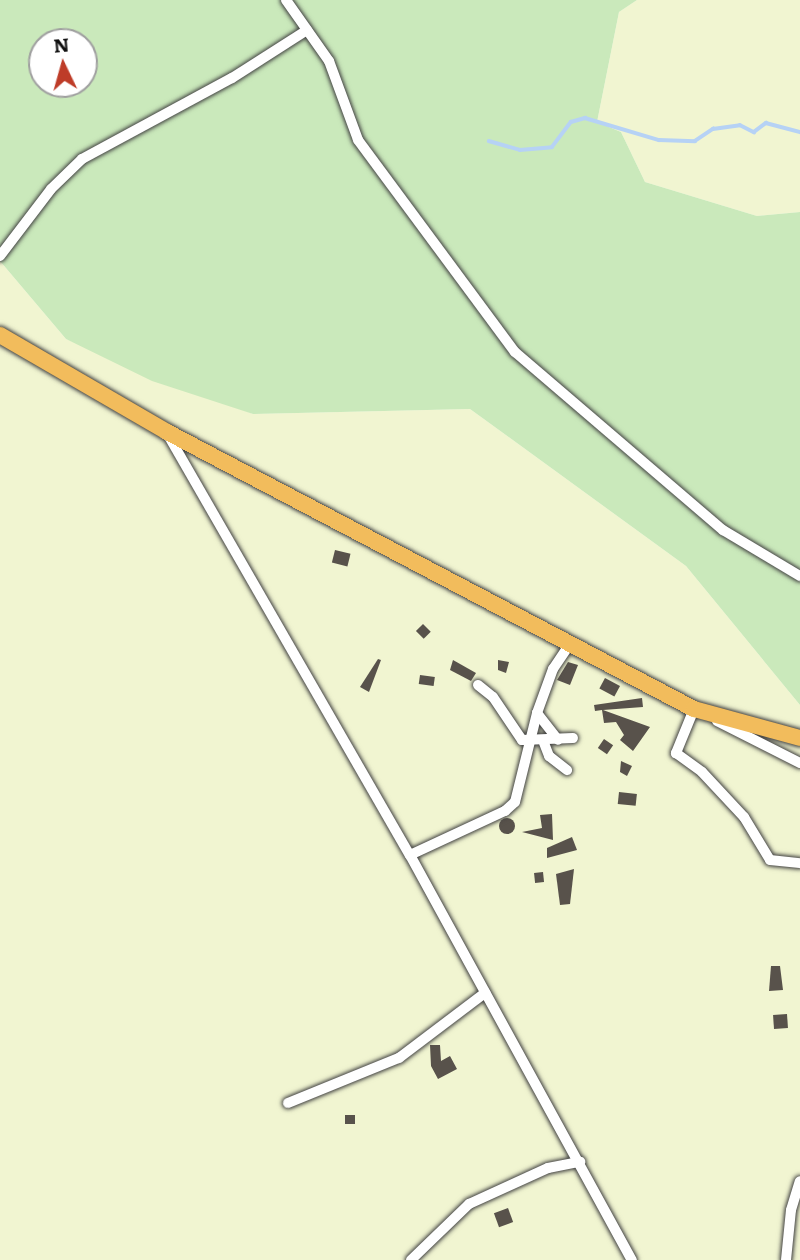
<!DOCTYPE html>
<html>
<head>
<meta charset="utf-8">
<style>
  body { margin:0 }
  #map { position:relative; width:800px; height:1260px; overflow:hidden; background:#fffff1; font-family:Literata,serif }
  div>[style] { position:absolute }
  .farmland>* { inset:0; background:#f1f5d1 }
  .green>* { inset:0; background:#cae9bb }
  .stream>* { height:3.5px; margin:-1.75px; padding:0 1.75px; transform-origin:1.75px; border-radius:1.75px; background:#b6d2f5 }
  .building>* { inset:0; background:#58524b; transform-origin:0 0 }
  .round { border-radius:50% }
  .roads { filter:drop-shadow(0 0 2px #424242) drop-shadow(0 0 2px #424242) }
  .minor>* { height:10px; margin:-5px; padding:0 5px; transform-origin:5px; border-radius:5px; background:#fff }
  .highway>* { height:16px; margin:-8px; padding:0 8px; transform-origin:8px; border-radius:8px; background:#f2bc5c }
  span { translate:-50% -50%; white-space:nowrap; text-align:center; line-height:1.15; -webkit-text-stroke:7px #fff; paint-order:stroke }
  .north { position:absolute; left:28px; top:28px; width:70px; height:70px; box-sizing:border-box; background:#fff; border:2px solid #9f9f9f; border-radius:50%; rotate:355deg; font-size:19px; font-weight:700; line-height:28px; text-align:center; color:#0f0f0f }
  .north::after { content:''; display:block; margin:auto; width:24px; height:32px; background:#be3c28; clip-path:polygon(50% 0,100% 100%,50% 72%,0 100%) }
</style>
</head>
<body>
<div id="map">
  <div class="farmland">
    <i style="clip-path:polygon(637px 0,800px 0,800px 212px,757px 216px,645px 182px,621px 132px,597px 122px,619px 12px)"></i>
    <i style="clip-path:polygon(0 261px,66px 339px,253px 414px,470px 409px,686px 566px,800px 705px,800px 1260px,0 1260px)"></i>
  </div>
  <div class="green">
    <i style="clip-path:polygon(evenodd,0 0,637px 0,619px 12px,597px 122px,621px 132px,645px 182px,757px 216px,800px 212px,800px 705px,686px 566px,470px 409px,253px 414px,152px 381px,66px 339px,0 261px,0 0,42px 42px,84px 42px,84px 84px,42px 84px,42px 42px)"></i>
  </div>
  <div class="stream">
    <i style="left:489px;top:141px;width:32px;rotate:16deg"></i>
    <i style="left:520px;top:150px;width:32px;rotate:-5deg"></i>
    <i style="left:552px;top:147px;width:31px;rotate:-53deg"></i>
    <i style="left:571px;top:122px;width:15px;rotate:-16deg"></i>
    <i style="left:585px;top:118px;width:77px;rotate:16.6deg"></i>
    <i style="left:659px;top:140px;width:36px;rotate:2deg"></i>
    <i style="left:695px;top:141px;width:22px;rotate:-34deg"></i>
    <i style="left:713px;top:129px;width:27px;rotate:-8deg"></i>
    <i style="left:740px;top:125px;width:16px;rotate:27deg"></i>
    <i style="left:754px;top:132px;width:15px;rotate:-37deg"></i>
    <i style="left:766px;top:123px;width:35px;rotate:15deg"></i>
  </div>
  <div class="building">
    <i style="left:335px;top:550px;width:16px;height:13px;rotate:14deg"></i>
    <i style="left:423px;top:624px;width:11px;height:10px;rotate:45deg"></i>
    <i style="clip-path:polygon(378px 659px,381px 660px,369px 692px,360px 687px)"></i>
    <i style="clip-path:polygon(453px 660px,476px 673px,471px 681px,450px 670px)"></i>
    <i style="clip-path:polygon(498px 660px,509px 662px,506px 673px,498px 670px)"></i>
    <i style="clip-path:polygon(568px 662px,578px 665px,570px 685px,557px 680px)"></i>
    <i style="left:420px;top:675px;width:15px;height:9px;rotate:8deg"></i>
    <i style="left:605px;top:678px;width:17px;height:12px;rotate:28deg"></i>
    <i style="clip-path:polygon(642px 698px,643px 707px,603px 710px,650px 727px,633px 751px,620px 740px,624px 735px,616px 722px,604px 723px,602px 710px,595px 711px,594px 705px)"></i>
    <i style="left:604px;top:739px;width:11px;height:11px;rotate:34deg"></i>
    <i style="clip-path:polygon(621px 761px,632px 766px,627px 776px,620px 772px)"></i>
    <i style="left:619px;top:792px;width:18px;height:12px;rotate:6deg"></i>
    <i style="clip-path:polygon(552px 814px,553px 840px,522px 832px,542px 828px,540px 815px)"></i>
    <i class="round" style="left:499px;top:818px;width:16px;height:16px"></i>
    <i style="clip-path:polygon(572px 837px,577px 850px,547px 858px,547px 848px)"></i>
    <i style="clip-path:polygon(574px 869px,570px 904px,560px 905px,556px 874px)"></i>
    <i style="left:543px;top:872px;width:10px;height:9px;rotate:84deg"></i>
    <i style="clip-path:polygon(771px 966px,780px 966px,783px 990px,769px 991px)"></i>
    <i style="left:787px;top:1014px;width:14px;height:14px;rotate:86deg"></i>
    <i style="clip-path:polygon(430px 1045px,440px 1045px,441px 1061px,450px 1056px,457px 1069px,438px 1079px,431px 1066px)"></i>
    <i style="left:345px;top:1115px;width:10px;height:9px"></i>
    <i style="left:508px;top:1208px;width:15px;height:15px;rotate:70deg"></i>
  </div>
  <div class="roads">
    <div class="minor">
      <i style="left:286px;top:0;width:75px;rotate:54.8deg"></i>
      <i style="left:329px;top:61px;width:84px;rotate:69.8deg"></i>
      <i style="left:358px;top:140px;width:264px;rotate:53.5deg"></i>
      <i style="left:515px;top:352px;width:274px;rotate:40.6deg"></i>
      <i style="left:723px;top:530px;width:90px;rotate:30.9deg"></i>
      <i style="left:0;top:256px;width:84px;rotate:-52.7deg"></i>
      <i style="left:51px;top:189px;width:43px;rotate:-44.1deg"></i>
      <i style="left:82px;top:159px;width:170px;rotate:-28.4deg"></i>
      <i style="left:232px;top:78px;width:89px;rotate:-32.6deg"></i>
      <i style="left:167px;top:433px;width:487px;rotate:60.1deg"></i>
      <i style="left:410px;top:855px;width:462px;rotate:61.3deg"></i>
      <i style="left:478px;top:685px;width:19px;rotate:39deg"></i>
      <i style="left:493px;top:697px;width:52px;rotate:56deg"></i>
      <i style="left:522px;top:740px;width:51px;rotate:-2.2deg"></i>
      <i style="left:699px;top:712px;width:6px;rotate:-149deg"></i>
      <i style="left:694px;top:709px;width:48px;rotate:112.2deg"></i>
      <i style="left:676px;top:753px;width:32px;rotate:36deg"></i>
      <i style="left:702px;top:772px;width:62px;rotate:47deg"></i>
      <i style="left:744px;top:817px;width:50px;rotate:58.8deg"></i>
      <i style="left:770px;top:860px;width:30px;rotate:6deg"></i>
      <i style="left:537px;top:713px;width:34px;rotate:52deg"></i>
      <i style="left:717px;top:721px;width:93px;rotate:26.8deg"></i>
      <i style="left:544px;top:743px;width:14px;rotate:69deg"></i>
      <i style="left:549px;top:756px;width:23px;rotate:38deg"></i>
      <i style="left:410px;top:855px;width:105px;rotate:-24.9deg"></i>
      <i style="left:505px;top:811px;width:13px;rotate:-42deg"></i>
      <i style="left:515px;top:802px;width:92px;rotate:-76.1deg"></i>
      <i style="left:537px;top:713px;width:47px;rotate:-70deg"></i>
      <i style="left:553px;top:669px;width:30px;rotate:-56deg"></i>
      <i style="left:288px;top:1103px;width:120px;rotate:-22.1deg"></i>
      <i style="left:399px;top:1058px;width:108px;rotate:-37.1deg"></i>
      <i style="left:411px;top:1260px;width:81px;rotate:-44deg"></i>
      <i style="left:469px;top:1204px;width:87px;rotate:-24.5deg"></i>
      <i style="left:548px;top:1168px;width:33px;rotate:-11deg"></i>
      <i style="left:786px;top:1260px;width:50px;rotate:-84.3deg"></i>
      <i style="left:791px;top:1210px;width:30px;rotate:-73deg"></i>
    </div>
    <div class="highway">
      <i style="left:0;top:335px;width:193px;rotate:30.1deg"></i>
      <i style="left:167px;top:432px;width:595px;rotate:27.73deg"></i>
      <i style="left:694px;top:709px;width:110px;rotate:15.3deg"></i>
    </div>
  </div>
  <div class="north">N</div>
</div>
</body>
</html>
